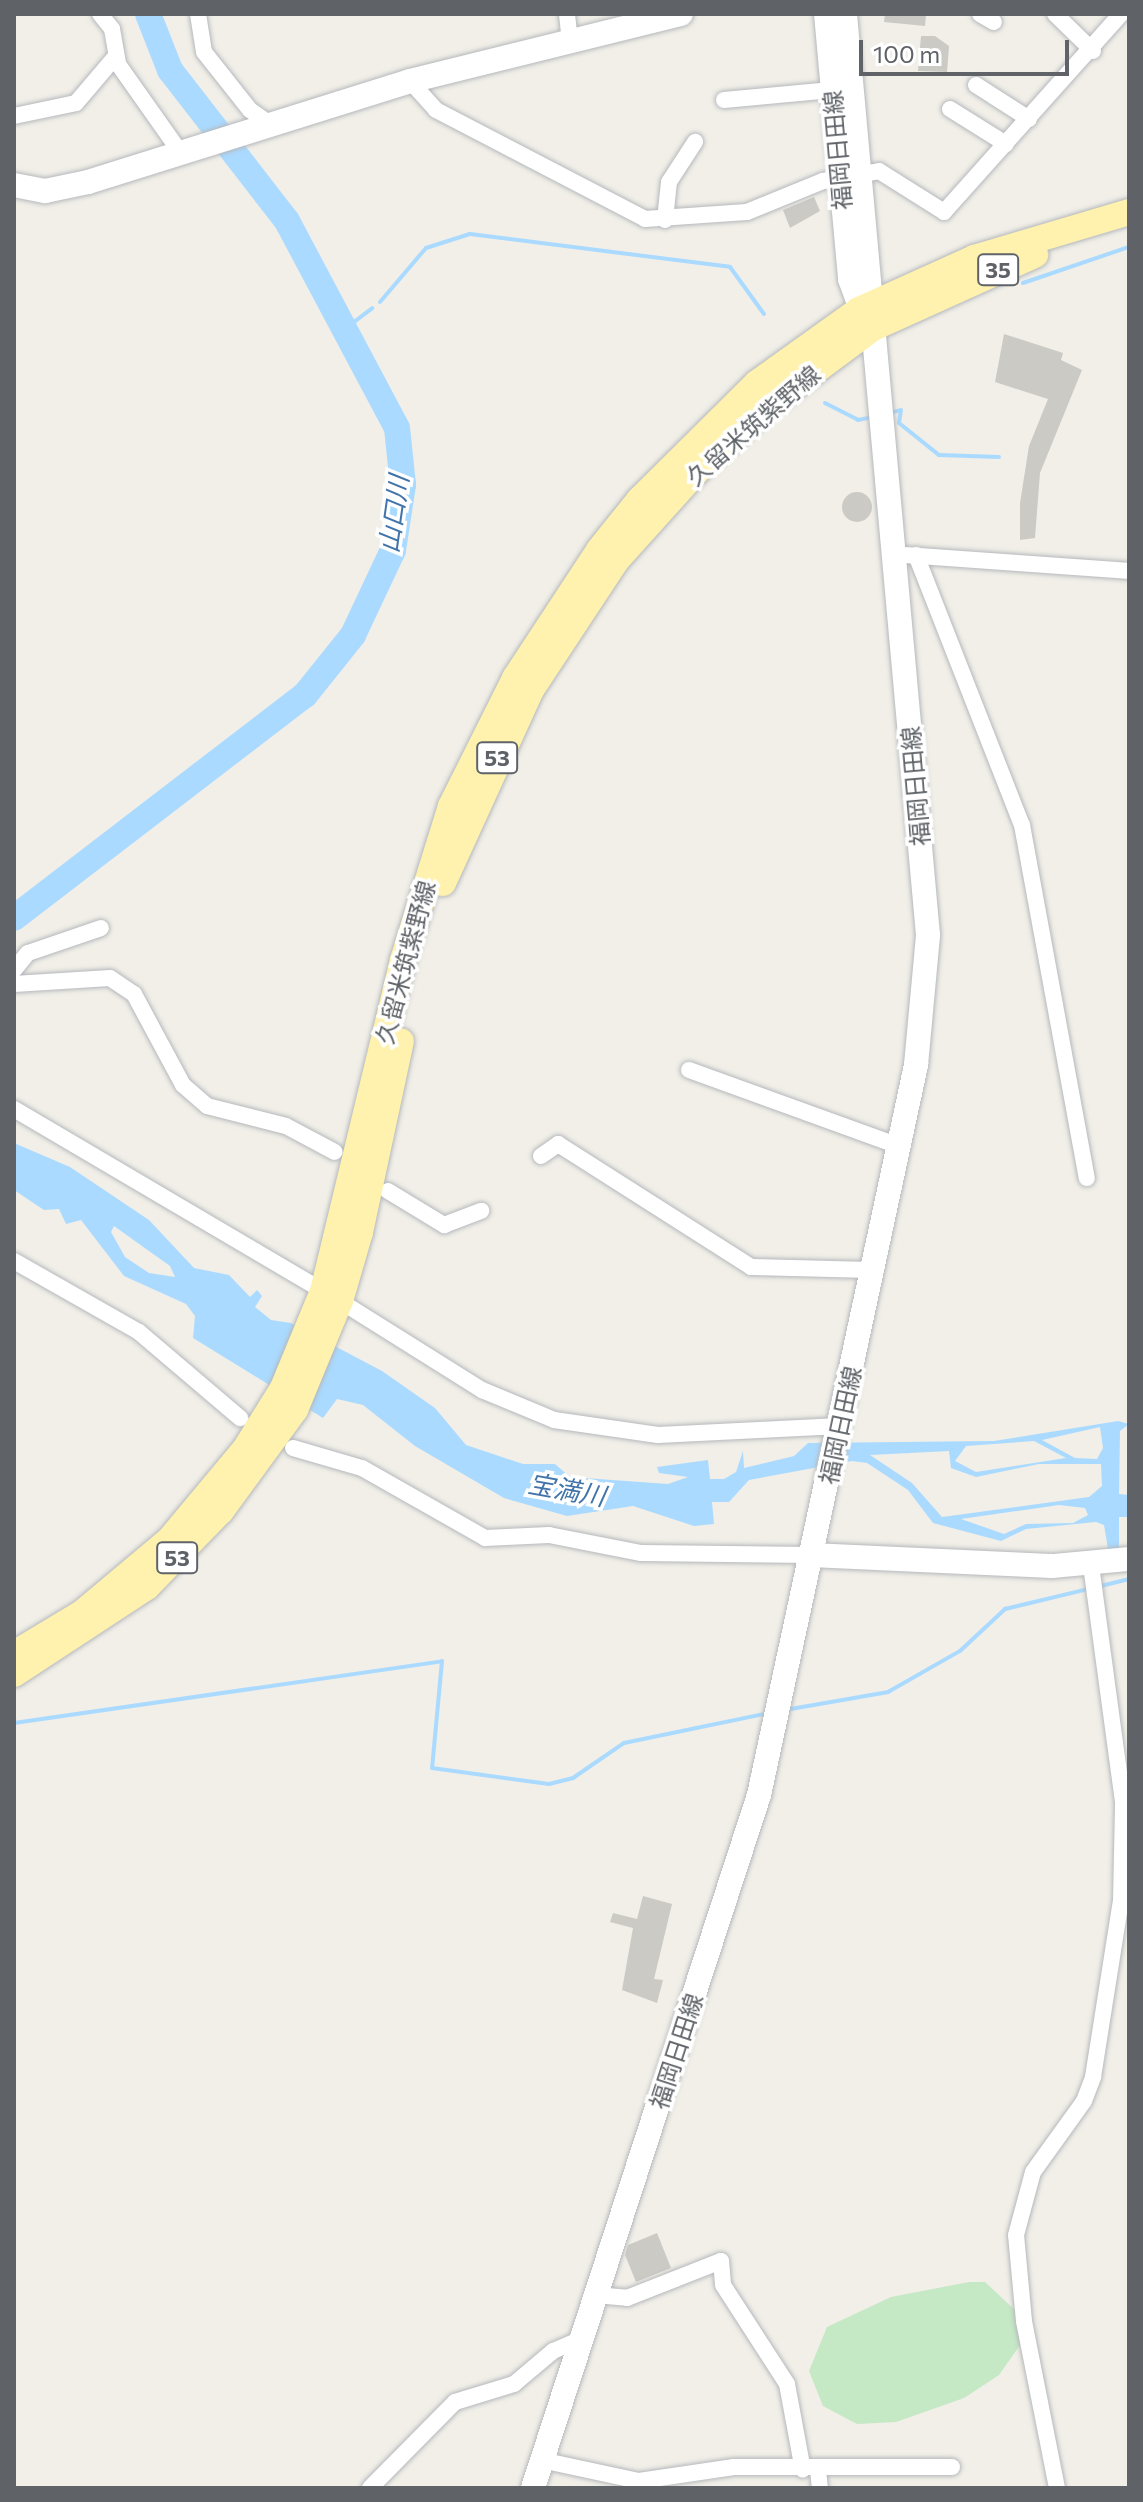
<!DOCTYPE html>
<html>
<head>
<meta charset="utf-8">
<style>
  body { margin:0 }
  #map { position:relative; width:1143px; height:2502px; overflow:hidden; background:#f1efe8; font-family:Commissioner,"Noto Sans JP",sans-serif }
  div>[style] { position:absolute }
  .green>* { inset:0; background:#c5e8c5 }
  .water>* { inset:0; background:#aadaff }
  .stream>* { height:4px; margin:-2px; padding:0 2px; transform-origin:2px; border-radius:2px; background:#aadaff }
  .river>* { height:26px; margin:-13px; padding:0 13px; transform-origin:13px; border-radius:13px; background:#aadaff }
  .building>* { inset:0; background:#cccac5 }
  .round { border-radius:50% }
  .roads { filter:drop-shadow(0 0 2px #b5b8bc) drop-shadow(0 0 2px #b5b8bc) }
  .street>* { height:16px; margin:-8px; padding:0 8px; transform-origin:8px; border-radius:8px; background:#fff }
  .secondary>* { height:24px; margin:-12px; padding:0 12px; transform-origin:12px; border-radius:12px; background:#fff }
  .primary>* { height:26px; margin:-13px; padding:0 13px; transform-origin:13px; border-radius:13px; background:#fff2af }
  span { translate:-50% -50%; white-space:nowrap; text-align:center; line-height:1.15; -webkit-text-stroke:7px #fff; paint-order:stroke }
  .shield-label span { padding:2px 6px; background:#fff; border:2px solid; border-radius:6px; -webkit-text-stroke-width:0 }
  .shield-label { font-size:22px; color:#5f6368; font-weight:700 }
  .street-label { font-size:24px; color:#5f6368 }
  .water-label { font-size:26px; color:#4174aa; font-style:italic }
  .frame { position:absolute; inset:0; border:16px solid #5f6368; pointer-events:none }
  .scale { position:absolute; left:859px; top:40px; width:210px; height:36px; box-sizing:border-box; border:4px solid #5f6368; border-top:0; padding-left:10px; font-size:24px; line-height:28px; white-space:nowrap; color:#5f6368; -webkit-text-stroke:6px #fff; paint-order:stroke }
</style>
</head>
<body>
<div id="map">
  <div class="green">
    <i style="clip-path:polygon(969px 2282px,985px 2282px,1017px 2312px,1025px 2338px,999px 2375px,964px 2398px,896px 2422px,857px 2424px,823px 2406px,809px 2371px,827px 2327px,891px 2297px)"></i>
  </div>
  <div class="water">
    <i style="clip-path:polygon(evenodd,14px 1143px,70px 1167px,149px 1220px,194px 1268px,229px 1275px,250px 1297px,257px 1290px,262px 1296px,255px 1307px,271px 1320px,291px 1323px,382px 1371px,435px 1408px,466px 1445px,523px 1464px,555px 1464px,570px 1477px,668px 1484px,688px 1477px,659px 1473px,657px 1467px,708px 1460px,710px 1479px,724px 1479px,736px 1472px,743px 1451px,744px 1468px,794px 1456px,808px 1443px,994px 1441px,1118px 1421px,1129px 1424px,1120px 1431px,1119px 1494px,1129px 1495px,1129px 1517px,1119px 1517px,1119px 1549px,1108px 1549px,1104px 1525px,1096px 1522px,1026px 1529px,1001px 1541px,933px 1523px,908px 1490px,867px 1463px,852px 1461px,749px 1480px,729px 1502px,712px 1502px,714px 1524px,694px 1526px,633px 1506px,567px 1516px,504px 1498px,415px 1446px,363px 1405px,337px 1399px,323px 1418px,193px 1338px,195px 1316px,186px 1304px,124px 1276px,81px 1220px,66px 1224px,59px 1209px,44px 1210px,14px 1190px,14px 1143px,114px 1226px,170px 1266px,175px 1277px,149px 1273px,125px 1257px,111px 1232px,114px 1226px,14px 1143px,1100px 1427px,1103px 1448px,1097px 1459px,1075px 1458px,1042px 1440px,1100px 1427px,14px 1143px,1034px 1441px,1066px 1458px,976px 1472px,955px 1461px,966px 1446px,1034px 1441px,14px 1143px,949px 1451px,951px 1468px,976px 1477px,1039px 1464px,1101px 1464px,1102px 1486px,1089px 1497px,942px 1517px,912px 1483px,870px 1455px,949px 1451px,14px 1143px,1059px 1505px,1085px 1508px,1088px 1515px,1073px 1523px,1026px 1524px,1004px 1534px,961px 1519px,1059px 1505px)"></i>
  </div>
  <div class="stream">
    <i style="left:1023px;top:283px;width:112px;rotate:-18.8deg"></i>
    <i style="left:380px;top:302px;width:71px;rotate:-49.6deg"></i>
    <i style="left:426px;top:248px;width:46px;rotate:-17.7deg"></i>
    <i style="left:470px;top:234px;width:262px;rotate:7.2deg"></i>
    <i style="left:730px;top:267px;width:58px;rotate:54.1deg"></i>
    <i style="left:342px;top:331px;width:38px;rotate:-37deg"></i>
    <i style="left:825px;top:403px;width:37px;rotate:27deg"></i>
    <i style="left:858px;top:420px;width:15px;rotate:-11deg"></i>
    <i style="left:889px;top:413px;width:12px;rotate:-14deg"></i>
    <i style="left:901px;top:410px;width:13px;rotate:99deg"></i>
    <i style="left:899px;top:423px;width:51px;rotate:38.7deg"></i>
    <i style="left:939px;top:455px;width:60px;rotate:1.9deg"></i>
    <i style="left:1097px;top:1587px;width:33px;rotate:-14deg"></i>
    <i style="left:785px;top:1710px;width:105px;rotate:-9.9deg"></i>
    <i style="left:888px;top:1692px;width:83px;rotate:-29.7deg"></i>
    <i style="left:960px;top:1651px;width:62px;rotate:-43deg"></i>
    <i style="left:1005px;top:1609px;width:85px;rotate:-13.5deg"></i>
    <i style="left:14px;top:1723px;width:432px;rotate:-8.2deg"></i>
    <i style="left:442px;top:1661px;width:107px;rotate:95.3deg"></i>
    <i style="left:432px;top:1768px;width:118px;rotate:7.8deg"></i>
    <i style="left:549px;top:1784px;width:25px;rotate:-14deg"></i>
    <i style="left:573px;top:1778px;width:62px;rotate:-34.5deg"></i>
    <i style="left:624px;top:1743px;width:148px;rotate:-11.7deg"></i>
  </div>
  <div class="river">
    <i style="left:14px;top:918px;width:367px;rotate:-37.5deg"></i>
    <i style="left:305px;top:695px;width:77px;rotate:-51.3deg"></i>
    <i style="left:353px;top:635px;width:94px;rotate:-64.8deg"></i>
    <i style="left:393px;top:550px;width:66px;rotate:-81.3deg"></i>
    <i style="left:403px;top:485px;width:57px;rotate:-96deg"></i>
    <i style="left:397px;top:428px;width:234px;rotate:-118deg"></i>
    <i style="left:287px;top:221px;width:191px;rotate:-127.8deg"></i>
    <i style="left:170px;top:70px;width:60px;rotate:-111.4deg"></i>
  </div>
  <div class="building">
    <i style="clip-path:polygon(885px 14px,926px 14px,925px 26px,884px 22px)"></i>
    <i style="clip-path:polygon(921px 36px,935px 36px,949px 46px,947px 72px,918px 71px)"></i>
    <i style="clip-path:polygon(814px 197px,820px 211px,790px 228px,783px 210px)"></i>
    <i style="clip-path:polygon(1004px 334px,1063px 353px,1061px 360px,1082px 370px,1040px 473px,1035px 538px,1020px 540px,1020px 503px,1029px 446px,1048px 399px,995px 382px)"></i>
    <i class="round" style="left:842px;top:492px;width:30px;height:30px"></i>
    <i style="clip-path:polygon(643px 1896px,672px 1904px,654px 1979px,663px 1980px,657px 2003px,622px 1990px,633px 1928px,610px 1922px,613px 1913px,637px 1919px)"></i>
    <i style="clip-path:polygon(657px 2233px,671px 2268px,636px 2282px,625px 2255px,628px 2245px)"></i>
  </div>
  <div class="roads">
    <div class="street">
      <i style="left:100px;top:14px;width:19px;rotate:51deg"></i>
      <i style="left:112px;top:29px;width:36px;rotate:80deg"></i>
      <i style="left:118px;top:64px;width:108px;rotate:54.8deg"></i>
      <i style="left:198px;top:14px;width:38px;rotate:81deg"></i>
      <i style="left:204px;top:52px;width:74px;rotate:51.6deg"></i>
      <i style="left:250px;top:110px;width:24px;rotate:35deg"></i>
      <i style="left:567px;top:14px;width:28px;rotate:84deg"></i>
      <i style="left:980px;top:14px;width:16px;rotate:30deg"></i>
      <i style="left:1055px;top:14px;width:53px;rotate:44.2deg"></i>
      <i style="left:410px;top:81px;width:39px;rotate:48deg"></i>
      <i style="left:436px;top:110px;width:236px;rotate:27.5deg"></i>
      <i style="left:645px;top:219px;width:102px;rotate:-3.9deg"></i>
      <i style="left:747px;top:212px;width:82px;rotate:-22.2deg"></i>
      <i style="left:823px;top:181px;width:57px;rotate:-10.1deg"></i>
      <i style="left:879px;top:171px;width:77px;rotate:32.2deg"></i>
      <i style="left:944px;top:212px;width:266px;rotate:-48.2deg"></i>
      <i style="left:976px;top:85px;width:63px;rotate:32.7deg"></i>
      <i style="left:724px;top:100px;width:108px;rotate:-5.3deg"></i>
      <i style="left:950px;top:109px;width:66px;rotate:32deg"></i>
      <i style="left:14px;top:116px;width:63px;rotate:-11.8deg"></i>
      <i style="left:76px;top:103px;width:62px;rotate:-49.6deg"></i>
      <i style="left:665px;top:220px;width:38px;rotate:-84deg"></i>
      <i style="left:669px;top:182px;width:48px;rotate:-57deg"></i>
      <i style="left:906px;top:555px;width:224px;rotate:4.1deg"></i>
      <i style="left:916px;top:555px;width:290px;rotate:68.6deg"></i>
      <i style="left:1022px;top:825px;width:359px;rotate:79.6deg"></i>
      <i style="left:14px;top:970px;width:22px;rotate:-51deg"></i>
      <i style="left:28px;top:953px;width:77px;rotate:-18.9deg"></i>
      <i style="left:14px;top:984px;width:96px;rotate:-3.6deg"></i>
      <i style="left:110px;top:978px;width:29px;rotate:34deg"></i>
      <i style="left:134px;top:994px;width:103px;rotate:61.7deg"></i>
      <i style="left:183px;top:1085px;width:32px;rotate:41deg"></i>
      <i style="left:207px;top:1106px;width:81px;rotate:14.2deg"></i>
      <i style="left:286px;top:1126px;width:55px;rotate:28deg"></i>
      <i style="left:689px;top:1070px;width:223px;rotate:19.9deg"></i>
      <i style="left:14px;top:1109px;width:359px;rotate:30.5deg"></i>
      <i style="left:541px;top:1156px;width:21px;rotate:-35deg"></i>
      <i style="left:558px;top:1144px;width:229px;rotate:32.5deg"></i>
      <i style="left:751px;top:1267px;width:122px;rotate:1.4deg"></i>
      <i style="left:388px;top:1191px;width:66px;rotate:31.3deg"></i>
      <i style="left:444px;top:1225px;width:40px;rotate:-21deg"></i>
      <i style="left:14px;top:1261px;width:144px;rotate:29.6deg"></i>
      <i style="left:139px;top:1332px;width:133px;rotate:40.4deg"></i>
      <i style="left:340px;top:1301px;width:168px;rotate:32.1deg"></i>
      <i style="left:482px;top:1390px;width:78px;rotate:22.6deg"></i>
      <i style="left:554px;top:1420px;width:105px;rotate:8.2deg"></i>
      <i style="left:658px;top:1435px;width:182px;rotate:-2.8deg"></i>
      <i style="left:293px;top:1448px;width:72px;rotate:16.2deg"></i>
      <i style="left:362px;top:1468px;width:142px;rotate:29.6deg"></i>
      <i style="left:485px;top:1538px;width:64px;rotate:-2.7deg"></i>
      <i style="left:549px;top:1535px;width:94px;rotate:11.1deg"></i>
      <i style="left:641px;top:1553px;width:170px;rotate:0.7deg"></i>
      <i style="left:595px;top:2295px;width:32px;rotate:5deg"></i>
      <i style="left:627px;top:2298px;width:101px;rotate:-21.5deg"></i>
      <i style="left:721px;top:2261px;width:24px;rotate:85deg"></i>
      <i style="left:723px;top:2285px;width:118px;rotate:57.1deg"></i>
      <i style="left:787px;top:2384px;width:87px;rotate:79.5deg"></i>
      <i style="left:541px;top:2460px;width:100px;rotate:12.1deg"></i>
      <i style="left:639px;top:2481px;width:96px;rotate:-8.4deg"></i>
      <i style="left:734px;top:2467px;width:218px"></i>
      <i style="left:818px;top:2470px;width:18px;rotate:84deg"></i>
      <i style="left:370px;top:2488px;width:121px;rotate:-45.3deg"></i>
      <i style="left:455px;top:2402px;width:62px;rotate:-17deg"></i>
      <i style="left:514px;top:2384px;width:51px;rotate:-40.2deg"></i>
      <i style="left:553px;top:2351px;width:28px;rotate:-23deg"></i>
      <i style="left:1057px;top:2488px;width:170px;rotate:-101.2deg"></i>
      <i style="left:1024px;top:2321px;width:86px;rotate:-95.3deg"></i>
      <i style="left:1016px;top:2235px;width:65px;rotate:-74.9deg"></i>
      <i style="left:1033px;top:2172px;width:87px;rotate:-54.3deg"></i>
      <i style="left:1084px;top:2101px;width:26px;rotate:-69deg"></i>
      <i style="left:1093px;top:2077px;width:178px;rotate:-81deg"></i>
      <i style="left:1121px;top:1901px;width:99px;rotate:-88.8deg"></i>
      <i style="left:1123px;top:1802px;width:240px;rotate:-97.7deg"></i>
    </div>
    <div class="secondary">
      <i style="left:826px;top:14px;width:266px;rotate:84.8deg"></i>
      <i style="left:850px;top:279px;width:40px;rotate:69.8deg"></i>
      <i style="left:14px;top:185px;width:32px;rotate:11deg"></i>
      <i style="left:45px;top:191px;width:44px;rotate:-11.8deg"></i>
      <i style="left:88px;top:182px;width:337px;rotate:-17.4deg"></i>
      <i style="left:410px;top:81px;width:279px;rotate:-13.9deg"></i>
      <i style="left:811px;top:1555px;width:242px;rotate:2.6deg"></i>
      <i style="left:1053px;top:1566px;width:76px;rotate:-5.3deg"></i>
      <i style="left:533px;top:2488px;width:729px;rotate:-71.94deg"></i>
      <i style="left:759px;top:1795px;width:747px;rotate:-77.86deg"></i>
      <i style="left:916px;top:1065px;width:131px;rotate:-84.7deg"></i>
      <i style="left:928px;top:935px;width:925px;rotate:-95.15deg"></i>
    </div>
    <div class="primary">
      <i style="left:443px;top:883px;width:212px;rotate:-65.5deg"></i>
      <i style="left:531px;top:690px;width:154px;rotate:-56.6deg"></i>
      <i style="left:616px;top:561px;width:122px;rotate:-48deg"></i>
      <i style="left:698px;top:470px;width:95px;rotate:-42.4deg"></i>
      <i style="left:768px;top:406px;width:131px;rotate:-36.6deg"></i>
      <i style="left:873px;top:328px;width:178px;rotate:-24.3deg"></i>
      <i style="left:14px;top:1654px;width:79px;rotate:-31.1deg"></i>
      <i style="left:82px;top:1613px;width:114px;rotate:-40deg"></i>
      <i style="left:169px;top:1540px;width:119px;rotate:-50.1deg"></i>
      <i style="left:245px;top:1449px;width:72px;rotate:-58.1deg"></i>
      <i style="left:283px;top:1388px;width:105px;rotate:-67.6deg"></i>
      <i style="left:323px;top:1291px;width:341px;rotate:-76.4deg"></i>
      <i style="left:403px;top:960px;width:161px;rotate:-72.7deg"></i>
      <i style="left:451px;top:806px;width:143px;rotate:-63.4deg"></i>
      <i style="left:515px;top:678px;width:153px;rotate:-56.7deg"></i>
      <i style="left:599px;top:550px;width:64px;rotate:-51.3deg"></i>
      <i style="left:639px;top:500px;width:166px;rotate:-44.8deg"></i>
      <i style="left:757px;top:383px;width:125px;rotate:-35.6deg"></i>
      <i style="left:859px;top:310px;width:126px;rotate:-24.3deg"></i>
      <i style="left:974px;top:258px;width:162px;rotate:-16.5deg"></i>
      <i style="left:14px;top:1674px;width:159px;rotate:-33.2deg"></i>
      <i style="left:147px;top:1587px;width:106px;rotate:-45.8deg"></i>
      <i style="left:221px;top:1511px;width:125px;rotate:-53.8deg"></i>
      <i style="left:295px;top:1410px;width:118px;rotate:-67.6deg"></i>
      <i style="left:340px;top:1301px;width:72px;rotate:-73.8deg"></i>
      <i style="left:360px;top:1232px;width:195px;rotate:-77.9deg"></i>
    </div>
  </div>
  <div class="shield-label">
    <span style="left:998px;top:270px">35</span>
    <span style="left:497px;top:758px">53</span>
    <span style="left:177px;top:1558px">53</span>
  </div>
  <div class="street-label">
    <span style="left:837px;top:150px;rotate:-95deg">福岡日田線</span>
    <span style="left:753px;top:425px;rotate:-41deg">久留米筑紫野線</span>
    <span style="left:915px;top:786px;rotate:-95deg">福岡日田線</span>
    <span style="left:405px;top:962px;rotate:-75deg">久留米筑紫野線</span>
    <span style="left:840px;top:1425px;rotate:-78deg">福岡日田線</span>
    <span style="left:676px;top:2051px;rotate:-72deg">福岡日田線</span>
  </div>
  <div class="water-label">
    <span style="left:393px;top:514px;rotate:-82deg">山口川</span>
    <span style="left:567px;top:1489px;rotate:10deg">宝満川</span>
  </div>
  <div class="frame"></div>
  <div class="scale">100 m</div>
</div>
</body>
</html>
